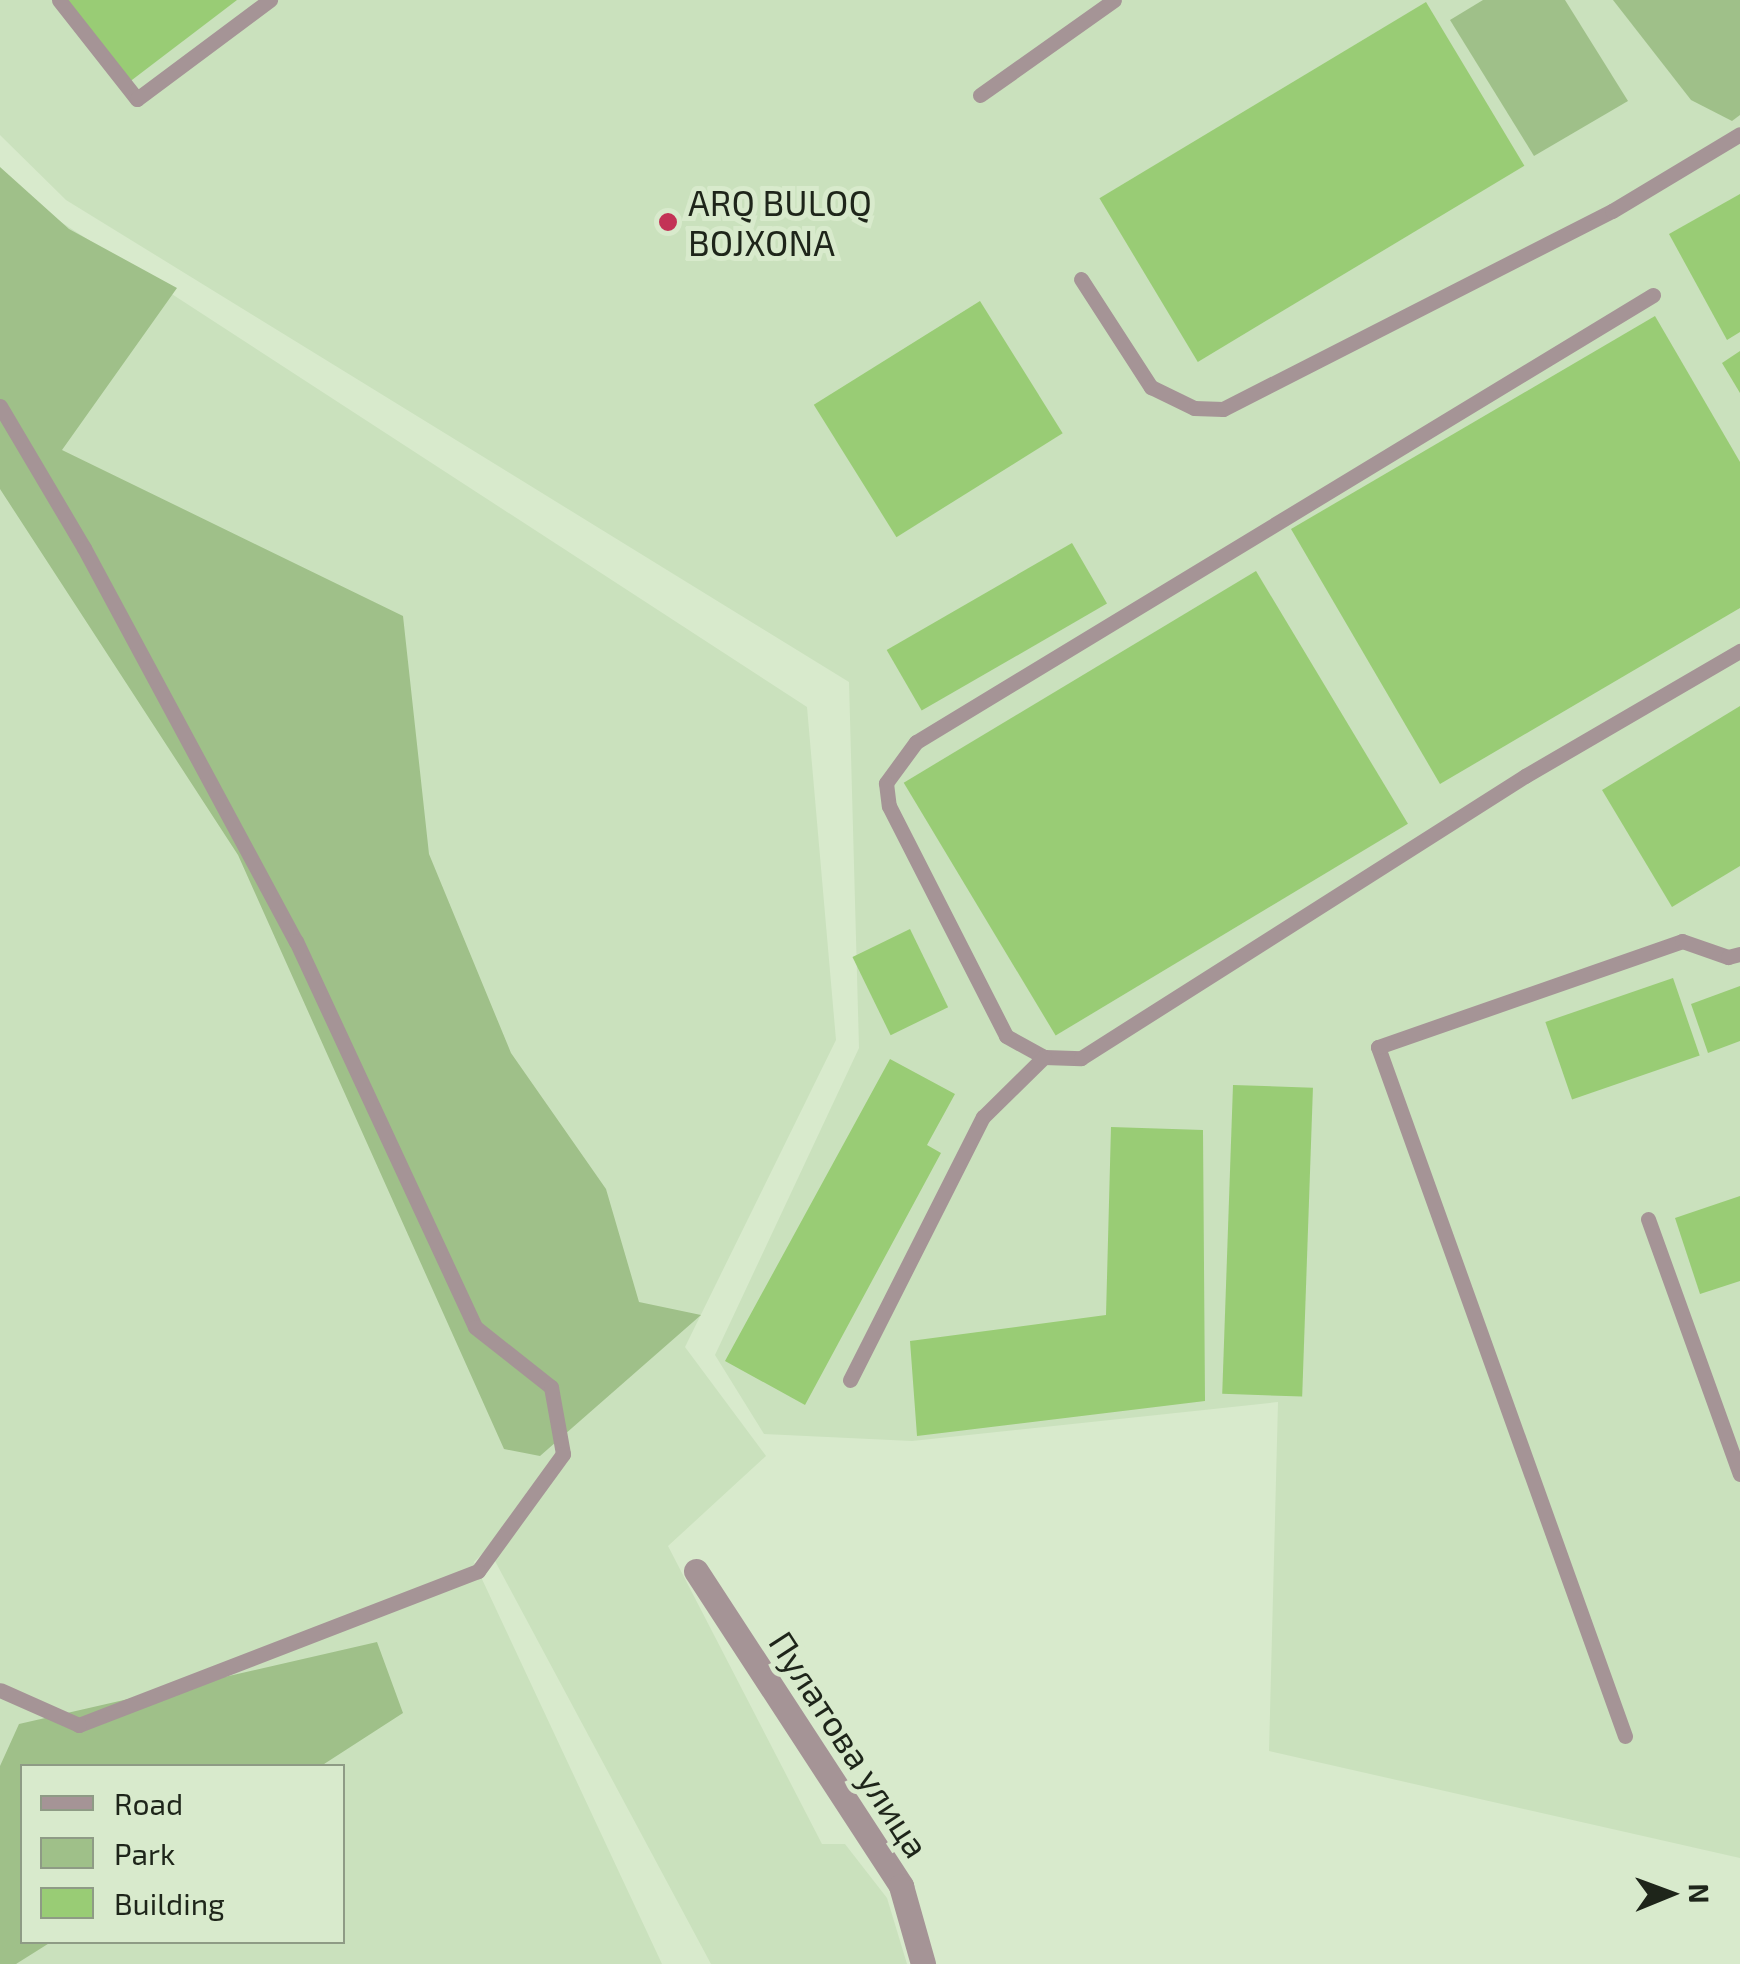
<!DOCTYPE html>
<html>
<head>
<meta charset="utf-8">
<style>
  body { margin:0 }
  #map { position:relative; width:1740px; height:1964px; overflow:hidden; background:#d8eacc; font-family:"Exo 2",sans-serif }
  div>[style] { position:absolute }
  .built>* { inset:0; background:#cae1bd }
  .green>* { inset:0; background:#9fc089 }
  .building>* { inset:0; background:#99cc75; transform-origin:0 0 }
  .service>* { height:15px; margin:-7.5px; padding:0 7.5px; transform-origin:7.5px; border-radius:7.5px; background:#a59496 }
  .minor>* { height:25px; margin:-12.5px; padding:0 12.5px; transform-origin:12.5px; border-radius:12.5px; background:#a59496 }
  .dots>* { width:28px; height:28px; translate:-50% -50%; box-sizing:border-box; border:5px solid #d8eacc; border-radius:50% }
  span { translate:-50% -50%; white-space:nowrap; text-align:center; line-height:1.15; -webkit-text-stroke:10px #d8eacc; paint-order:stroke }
  .poi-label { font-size:35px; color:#1e251a }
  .left { translate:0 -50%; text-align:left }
  .street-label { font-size:35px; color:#1e251a }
  .legend { position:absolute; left:20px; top:1764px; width:325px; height:180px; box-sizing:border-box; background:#d8eacc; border:2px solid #8e9b85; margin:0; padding:12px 18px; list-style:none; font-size:30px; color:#1e251a }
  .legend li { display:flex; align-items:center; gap:20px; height:50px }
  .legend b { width:50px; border:2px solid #8e9b85 }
  .north { position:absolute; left:1620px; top:1844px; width:100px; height:100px; -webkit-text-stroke:8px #d8eacc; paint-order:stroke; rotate:89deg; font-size:28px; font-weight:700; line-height:40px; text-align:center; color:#1e251a }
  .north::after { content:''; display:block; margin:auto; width:35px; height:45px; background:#1e251a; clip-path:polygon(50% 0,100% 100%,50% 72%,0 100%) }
</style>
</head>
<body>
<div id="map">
  <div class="built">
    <i style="clip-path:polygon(0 0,1740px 0,1740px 1858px,1269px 1751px,1278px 1402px,912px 1441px,764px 1434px,715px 1355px,859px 1048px,849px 682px,66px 200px,0 135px)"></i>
    <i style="clip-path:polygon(evenodd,0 172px,61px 222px,807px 707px,836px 1040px,685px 1347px,766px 1456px,668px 1546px,822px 1844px,845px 1844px,887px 1898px,907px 1964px,711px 1964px,488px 1548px,474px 1562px,662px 1964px,0 1964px,0 172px,22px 1766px,342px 1766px,342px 1942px,22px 1942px,22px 1766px)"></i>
  </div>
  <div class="green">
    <i style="clip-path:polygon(1483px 0,1565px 0,1628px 101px,1534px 156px,1450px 20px)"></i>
    <i style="clip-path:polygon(1613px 0,1740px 0,1740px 115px,1732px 121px,1691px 100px)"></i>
    <i style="clip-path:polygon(0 167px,69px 229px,177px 288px,62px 450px,403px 616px,429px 854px,511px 1053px,606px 1189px,639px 1302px,701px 1315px,540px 1456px,504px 1449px,238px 855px,0 489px)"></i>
    <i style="clip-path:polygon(377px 1642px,403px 1713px,321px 1766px,22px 1766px,22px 1942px,51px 1942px,16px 1964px,0 1964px,0 1766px,19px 1724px)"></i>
  </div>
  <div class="building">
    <i style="clip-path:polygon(65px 0,237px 0,128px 83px)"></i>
    <i style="left:1426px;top:2px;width:191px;height:381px;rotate:59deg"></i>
    <i style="clip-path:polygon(1740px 194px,1740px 332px,1727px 340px,1669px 234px)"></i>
    <i style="left:980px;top:301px;width:156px;height:196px;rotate:58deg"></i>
    <i style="clip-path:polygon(1655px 316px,1740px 462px,1740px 608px,1440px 784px,1291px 529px)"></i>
    <i style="clip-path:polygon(1740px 351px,1740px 393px,1722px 363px)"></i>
    <i style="left:1072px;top:543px;width:70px;height:214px;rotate:60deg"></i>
    <i style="left:1256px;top:571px;width:295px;height:411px;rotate:59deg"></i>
    <i style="clip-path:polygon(1740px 706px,1740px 866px,1672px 907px,1602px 790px)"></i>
    <i style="left:910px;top:929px;width:87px;height:64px;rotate:64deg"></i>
    <i style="left:1673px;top:978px;width:82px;height:135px;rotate:71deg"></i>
    <i style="clip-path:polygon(1740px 986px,1740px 1041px,1708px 1053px,1691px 1004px)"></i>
    <i style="clip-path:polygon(890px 1059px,955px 1094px,927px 1145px,941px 1153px,805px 1405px,725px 1361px)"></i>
    <i style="left:1233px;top:1085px;width:80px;height:309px;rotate:2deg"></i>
    <i style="clip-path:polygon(1111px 1127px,1203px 1130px,1205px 1401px,917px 1436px,910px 1341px,1106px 1315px)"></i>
    <i style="clip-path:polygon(1740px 1196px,1740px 1281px,1700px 1294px,1675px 1218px)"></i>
  </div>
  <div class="service">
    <i style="left:59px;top:0;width:126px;rotate:51.8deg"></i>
    <i style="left:137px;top:99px;width:166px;rotate:-36.7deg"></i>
    <i style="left:980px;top:95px;width:164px;rotate:-35.3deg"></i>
    <i style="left:1081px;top:279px;width:129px;rotate:57.1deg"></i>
    <i style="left:1151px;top:387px;width:48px;rotate:26deg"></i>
    <i style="left:1194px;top:408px;width:29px;rotate:2deg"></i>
    <i style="left:1223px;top:409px;width:436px;rotate:-27deg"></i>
    <i style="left:1612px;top:211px;width:149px;rotate:-31deg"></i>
    <i style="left:1653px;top:295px;width:862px;rotate:148.76deg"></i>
    <i style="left:916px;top:742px;width:51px;rotate:126.2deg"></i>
    <i style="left:886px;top:783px;width:23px;rotate:83deg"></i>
    <i style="left:889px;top:806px;width:258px;rotate:63deg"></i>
    <i style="left:1006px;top:1036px;width:43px;rotate:28.9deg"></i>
    <i style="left:1044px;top:1057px;width:37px;rotate:2deg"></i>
    <i style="left:1081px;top:1058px;width:526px;rotate:-32.42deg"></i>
    <i style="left:1525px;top:776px;width:249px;rotate:-30.2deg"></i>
    <i style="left:0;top:406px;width:165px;rotate:59.4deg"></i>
    <i style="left:84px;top:548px;width:447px;rotate:61.7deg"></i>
    <i style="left:296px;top:941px;width:425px;rotate:65.1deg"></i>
    <i style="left:475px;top:1327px;width:97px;rotate:38.3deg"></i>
    <i style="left:551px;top:1387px;width:68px;rotate:79.8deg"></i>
    <i style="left:563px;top:1454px;width:145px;rotate:126deg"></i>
    <i style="left:478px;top:1571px;width:428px;rotate:158.9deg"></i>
    <i style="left:79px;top:1725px;width:86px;rotate:-156.1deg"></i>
    <i style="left:1648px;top:1219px;width:271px;rotate:70.2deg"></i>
    <i style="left:850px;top:1380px;width:295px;rotate:-63.2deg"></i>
    <i style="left:983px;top:1117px;width:86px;rotate:-44.5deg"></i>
    <i style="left:1625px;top:1736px;width:732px;rotate:-109.72deg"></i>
    <i style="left:1378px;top:1047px;width:322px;rotate:-19.2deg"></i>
    <i style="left:1682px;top:941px;width:49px;rotate:19.2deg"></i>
    <i style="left:1728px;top:957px;width:12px;rotate:-14deg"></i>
  </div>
  <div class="minor">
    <i style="left:696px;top:1571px;width:376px;rotate:56.9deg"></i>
    <i style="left:901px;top:1886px;width:81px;rotate:74.2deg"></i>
  </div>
  <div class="dots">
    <i style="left:668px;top:222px;background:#c33356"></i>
  </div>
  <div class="poi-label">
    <span class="left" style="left:688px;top:222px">ARQ BULOQ<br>BOJXONA</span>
  </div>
  <div class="street-label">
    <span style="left:850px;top:1744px;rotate:57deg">Пулатова улица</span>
  </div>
  <ul class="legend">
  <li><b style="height:12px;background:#a59496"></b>Road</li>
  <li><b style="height:28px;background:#9fc089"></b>Park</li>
  <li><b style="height:28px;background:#99cc75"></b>Building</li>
  </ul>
  <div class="north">N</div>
</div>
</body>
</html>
